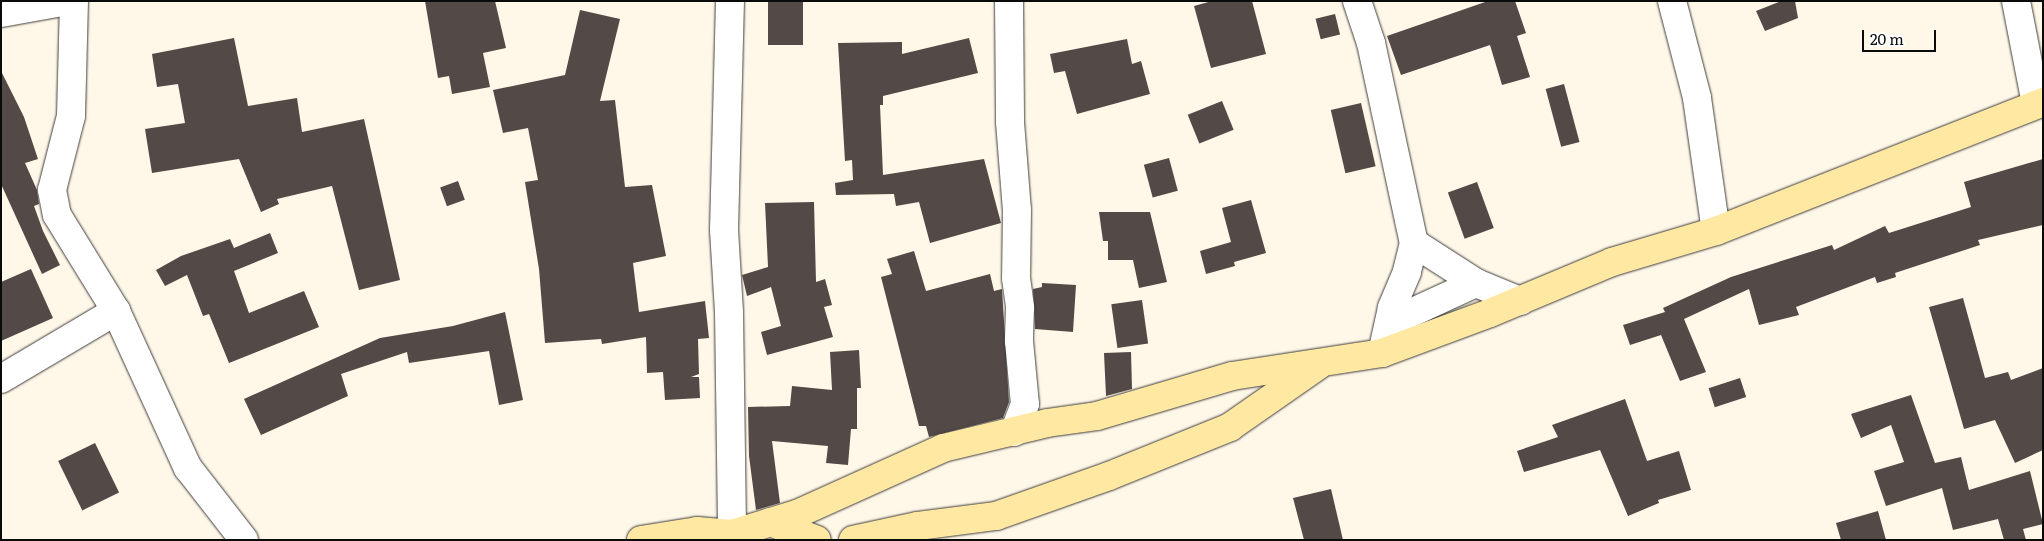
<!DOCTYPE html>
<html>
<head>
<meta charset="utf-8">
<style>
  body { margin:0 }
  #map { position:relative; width:2044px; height:541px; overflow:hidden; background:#fff7e7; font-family:Literata,serif }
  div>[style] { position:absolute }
  .building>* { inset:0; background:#534946; transform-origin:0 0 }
  .roads { filter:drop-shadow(0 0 1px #3d3d3d) drop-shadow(0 0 1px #3d3d3d) }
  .street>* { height:28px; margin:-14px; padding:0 14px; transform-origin:14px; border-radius:14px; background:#fff }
  .secondary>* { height:28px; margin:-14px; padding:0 14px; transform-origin:14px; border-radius:14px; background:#ffe8a2 }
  span { translate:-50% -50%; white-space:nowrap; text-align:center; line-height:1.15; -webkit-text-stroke:5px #fff; paint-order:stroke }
  .frame { position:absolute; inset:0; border:2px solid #0a0a0a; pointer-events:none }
  .scale { position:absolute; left:1862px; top:30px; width:74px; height:22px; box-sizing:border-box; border:2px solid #0a0a0a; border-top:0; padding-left:6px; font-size:15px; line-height:18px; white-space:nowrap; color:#0a0a0a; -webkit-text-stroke:4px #fff; paint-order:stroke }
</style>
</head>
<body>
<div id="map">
  <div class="building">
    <i style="clip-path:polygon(425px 1px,495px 1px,506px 48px,483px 53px,490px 87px,452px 94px,449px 76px,438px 78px)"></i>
    <i style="left:768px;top:1px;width:35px;height:44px"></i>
    <i style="clip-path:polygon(1212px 1px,1252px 1px,1266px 54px,1211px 68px,1194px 6px)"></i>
    <i style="clip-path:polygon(1488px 1px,1515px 1px,1526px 33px,1517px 36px,1530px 77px,1502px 85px,1490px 45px,1401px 75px,1387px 36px)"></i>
    <i style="clip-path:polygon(1781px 1px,1795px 1px,1798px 18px,1765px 31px,1756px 11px)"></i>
    <i style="clip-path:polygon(580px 10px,620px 19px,600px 101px,615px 100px,625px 187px,652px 185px,666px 256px,633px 263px,639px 312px,705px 301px,709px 338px,698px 339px,699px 374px,691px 377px,699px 377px,700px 398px,665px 400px,663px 372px,647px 373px,646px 337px,602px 344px,601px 339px,545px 343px,539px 269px,525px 182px,538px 180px,528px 128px,503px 133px,493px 90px,565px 75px)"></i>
    <i style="left:1335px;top:14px;width:21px;height:20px;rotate:76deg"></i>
    <i style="clip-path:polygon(234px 38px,248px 106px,297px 98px,302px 132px,364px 119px,400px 280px,359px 290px,332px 186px,277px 199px,279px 204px,261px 212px,239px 159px,152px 173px,145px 129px,185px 123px,178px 84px,157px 87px,152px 54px)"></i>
    <i style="clip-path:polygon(969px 38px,978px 73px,883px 96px,883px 105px,880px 105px,883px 175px,984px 159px,1001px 223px,930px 243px,919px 202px,896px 206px,894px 194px,836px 195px,835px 183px,853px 180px,852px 160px,845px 161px,838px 43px,902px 42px,902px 54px)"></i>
    <i style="clip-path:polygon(1127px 39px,1132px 64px,1141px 61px,1150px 94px,1077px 114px,1065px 71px,1054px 73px,1050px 54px)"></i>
    <i style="clip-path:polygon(1px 71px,24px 117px,38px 159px,25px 163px,37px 190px,39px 204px,34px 206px,43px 231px,60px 265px,42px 274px,1px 184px)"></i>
    <i style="left:1564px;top:84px;width:60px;height:19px;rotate:75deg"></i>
    <i style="left:1222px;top:101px;width:31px;height:37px;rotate:68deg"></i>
    <i style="left:1361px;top:103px;width:65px;height:31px;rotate:77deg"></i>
    <i style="left:1169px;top:158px;width:34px;height:26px;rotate:75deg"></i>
    <i style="clip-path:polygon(2043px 159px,2043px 225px,1978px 240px,1980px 245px,1895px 273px,1896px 277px,1877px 283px,1875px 277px,1796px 307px,1799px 315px,1759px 325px,1749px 289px,1684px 319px,1706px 372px,1680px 381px,1661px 335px,1630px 345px,1623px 325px,1665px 312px,1663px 308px,1731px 277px,1832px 245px,1834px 250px,1885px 226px,1889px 233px,1971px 207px,1964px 182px)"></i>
    <i style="left:458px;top:181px;width:20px;height:19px;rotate:70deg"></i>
    <i style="left:1477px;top:182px;width:49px;height:31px;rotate:70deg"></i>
    <i style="clip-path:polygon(1251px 200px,1266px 253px,1234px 262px,1235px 266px,1206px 274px,1200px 251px,1231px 242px,1222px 208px)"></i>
    <i style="clip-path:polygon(814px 202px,816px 282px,825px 279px,832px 305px,824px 307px,833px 337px,767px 355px,761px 332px,781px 326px,771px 287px,747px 296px,742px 275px,768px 267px,765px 203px)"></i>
    <i style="clip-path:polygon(1099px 212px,1150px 212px,1167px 282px,1139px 288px,1133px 260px,1108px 260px,1108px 241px,1103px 241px)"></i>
    <i style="clip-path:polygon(270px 233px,278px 253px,234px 271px,249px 313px,304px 291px,319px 327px,229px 363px,209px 314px,203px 316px,187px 275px,165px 286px,156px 270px,181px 256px,230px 239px,234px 248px)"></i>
    <i style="clip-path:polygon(914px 251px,926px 291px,990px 274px,994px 291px,1002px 289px,1009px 402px,1003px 418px,929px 437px,926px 426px,919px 426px,881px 277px,892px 274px,887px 259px)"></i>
    <i style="clip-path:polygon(31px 269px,53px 318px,1px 341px,1px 282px)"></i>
    <i style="clip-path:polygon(1042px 283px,1076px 285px,1073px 332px,1035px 329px,1033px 289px,1042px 287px)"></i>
    <i style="clip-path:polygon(1963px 298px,1985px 378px,2008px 372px,2011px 380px,2043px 368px,2043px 450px,2015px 463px,1995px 420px,1964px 429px,1929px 307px)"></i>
    <i style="left:1142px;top:300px;width:44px;height:31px;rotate:82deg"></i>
    <i style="clip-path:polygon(505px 312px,523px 400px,499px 405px,489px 351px,409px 363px,407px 352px,341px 374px,348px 396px,261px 435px,244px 399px,380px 338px,453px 326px)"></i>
    <i style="clip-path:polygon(859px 350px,861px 388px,857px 388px,857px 429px,851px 429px,848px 465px,826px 463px,828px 446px,772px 441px,780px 503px,756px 510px,749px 456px,748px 407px,790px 406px,792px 386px,832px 390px,830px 352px)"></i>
    <i style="clip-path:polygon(1131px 352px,1132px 389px,1106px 396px,1104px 353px)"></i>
    <i style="left:1740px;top:378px;width:20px;height:33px;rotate:72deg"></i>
    <i style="clip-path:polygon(1911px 395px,1935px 463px,1961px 457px,1969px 490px,2030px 471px,2043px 524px,2023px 529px,2026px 540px,2004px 540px,1998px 519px,1953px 530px,1942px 488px,1886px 506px,1874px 471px,1904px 462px,1891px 425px,1861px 438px,1851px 414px)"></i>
    <i style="clip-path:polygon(1625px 399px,1647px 461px,1679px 451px,1691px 490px,1658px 500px,1659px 503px,1628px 516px,1600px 450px,1524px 472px,1517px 451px,1558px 437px,1552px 425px)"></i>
    <i style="left:95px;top:443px;width:55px;height:41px;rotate:64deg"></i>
    <i style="clip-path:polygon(1331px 489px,1343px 540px,1304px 540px,1293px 498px)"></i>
    <i style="clip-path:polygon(1878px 511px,1886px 540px,1841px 540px,1836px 523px)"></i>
  </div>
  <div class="roads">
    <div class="street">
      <i style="left:74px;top:1px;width:115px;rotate:91.5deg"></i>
      <i style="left:71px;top:116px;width:76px;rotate:104.4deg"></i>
      <i style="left:52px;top:190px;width:25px;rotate:79deg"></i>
      <i style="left:57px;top:215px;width:113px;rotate:58.4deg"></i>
      <i style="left:116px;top:311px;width:173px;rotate:65.4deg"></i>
      <i style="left:188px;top:468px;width:91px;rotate:52.1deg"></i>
      <i style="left:730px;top:1px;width:229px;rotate:91.5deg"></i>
      <i style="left:724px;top:230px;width:82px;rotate:86.5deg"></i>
      <i style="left:729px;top:312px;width:222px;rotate:89.2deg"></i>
      <i style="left:1009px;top:1px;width:121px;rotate:89.5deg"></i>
      <i style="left:1010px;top:122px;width:88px;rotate:85.5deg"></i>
      <i style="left:1017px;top:210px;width:68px;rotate:90.8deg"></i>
      <i style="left:1016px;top:278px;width:30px;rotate:82deg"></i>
      <i style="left:1020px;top:308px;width:33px;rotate:92deg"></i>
      <i style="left:1019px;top:341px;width:63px;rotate:84.6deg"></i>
      <i style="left:1025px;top:404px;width:30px;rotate:111deg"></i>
      <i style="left:1357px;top:1px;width:44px;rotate:71.6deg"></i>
      <i style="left:1371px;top:43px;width:205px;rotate:77.9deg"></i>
      <i style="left:1414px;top:243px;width:30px;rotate:104deg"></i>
      <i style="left:1407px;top:272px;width:39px;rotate:113deg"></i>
      <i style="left:1392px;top:308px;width:46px;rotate:102.5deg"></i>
      <i style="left:1672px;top:1px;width:100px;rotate:75.5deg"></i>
      <i style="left:1697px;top:98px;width:134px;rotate:81.9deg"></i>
      <i style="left:2016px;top:1px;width:105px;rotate:79deg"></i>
      <i style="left:1px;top:13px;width:68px;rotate:-10.2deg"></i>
      <i style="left:1414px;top:243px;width:74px;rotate:32.8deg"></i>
      <i style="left:1476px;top:283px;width:48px;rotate:22.2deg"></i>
      <i style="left:1389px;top:323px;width:96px;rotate:-24.7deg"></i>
      <i style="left:1px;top:379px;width:134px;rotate:-30.6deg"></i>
    </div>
    <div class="secondary">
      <i style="left:770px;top:522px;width:50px;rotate:21deg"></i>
      <i style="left:641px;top:540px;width:57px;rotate:-9.1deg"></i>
      <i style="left:697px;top:531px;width:35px;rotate:5deg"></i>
      <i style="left:732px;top:534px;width:68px;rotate:-17.1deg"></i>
      <i style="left:797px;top:514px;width:160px;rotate:-24.3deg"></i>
      <i style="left:943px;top:448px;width:107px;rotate:-13.5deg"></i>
      <i style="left:1047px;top:423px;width:50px;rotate:-8deg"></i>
      <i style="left:1097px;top:416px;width:141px;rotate:-16.5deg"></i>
      <i style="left:1232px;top:376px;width:152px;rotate:-8.7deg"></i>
      <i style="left:1382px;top:353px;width:115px;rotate:-20.3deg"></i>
      <i style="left:1490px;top:313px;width:132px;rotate:-22.7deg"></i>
      <i style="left:1612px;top:262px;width:109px;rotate:-16.6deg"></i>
      <i style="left:1716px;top:231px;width:352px;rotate:-21.5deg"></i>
      <i style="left:853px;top:540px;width:66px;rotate:-12.2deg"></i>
      <i style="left:918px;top:526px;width:79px;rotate:-7.3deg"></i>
      <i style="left:996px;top:516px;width:120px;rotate:-19.5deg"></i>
      <i style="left:1109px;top:476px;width:131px;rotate:-22deg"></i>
      <i style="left:1230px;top:427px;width:108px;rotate:-34.9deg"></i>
    </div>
  </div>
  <div class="frame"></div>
  <div class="scale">20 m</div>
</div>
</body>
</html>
